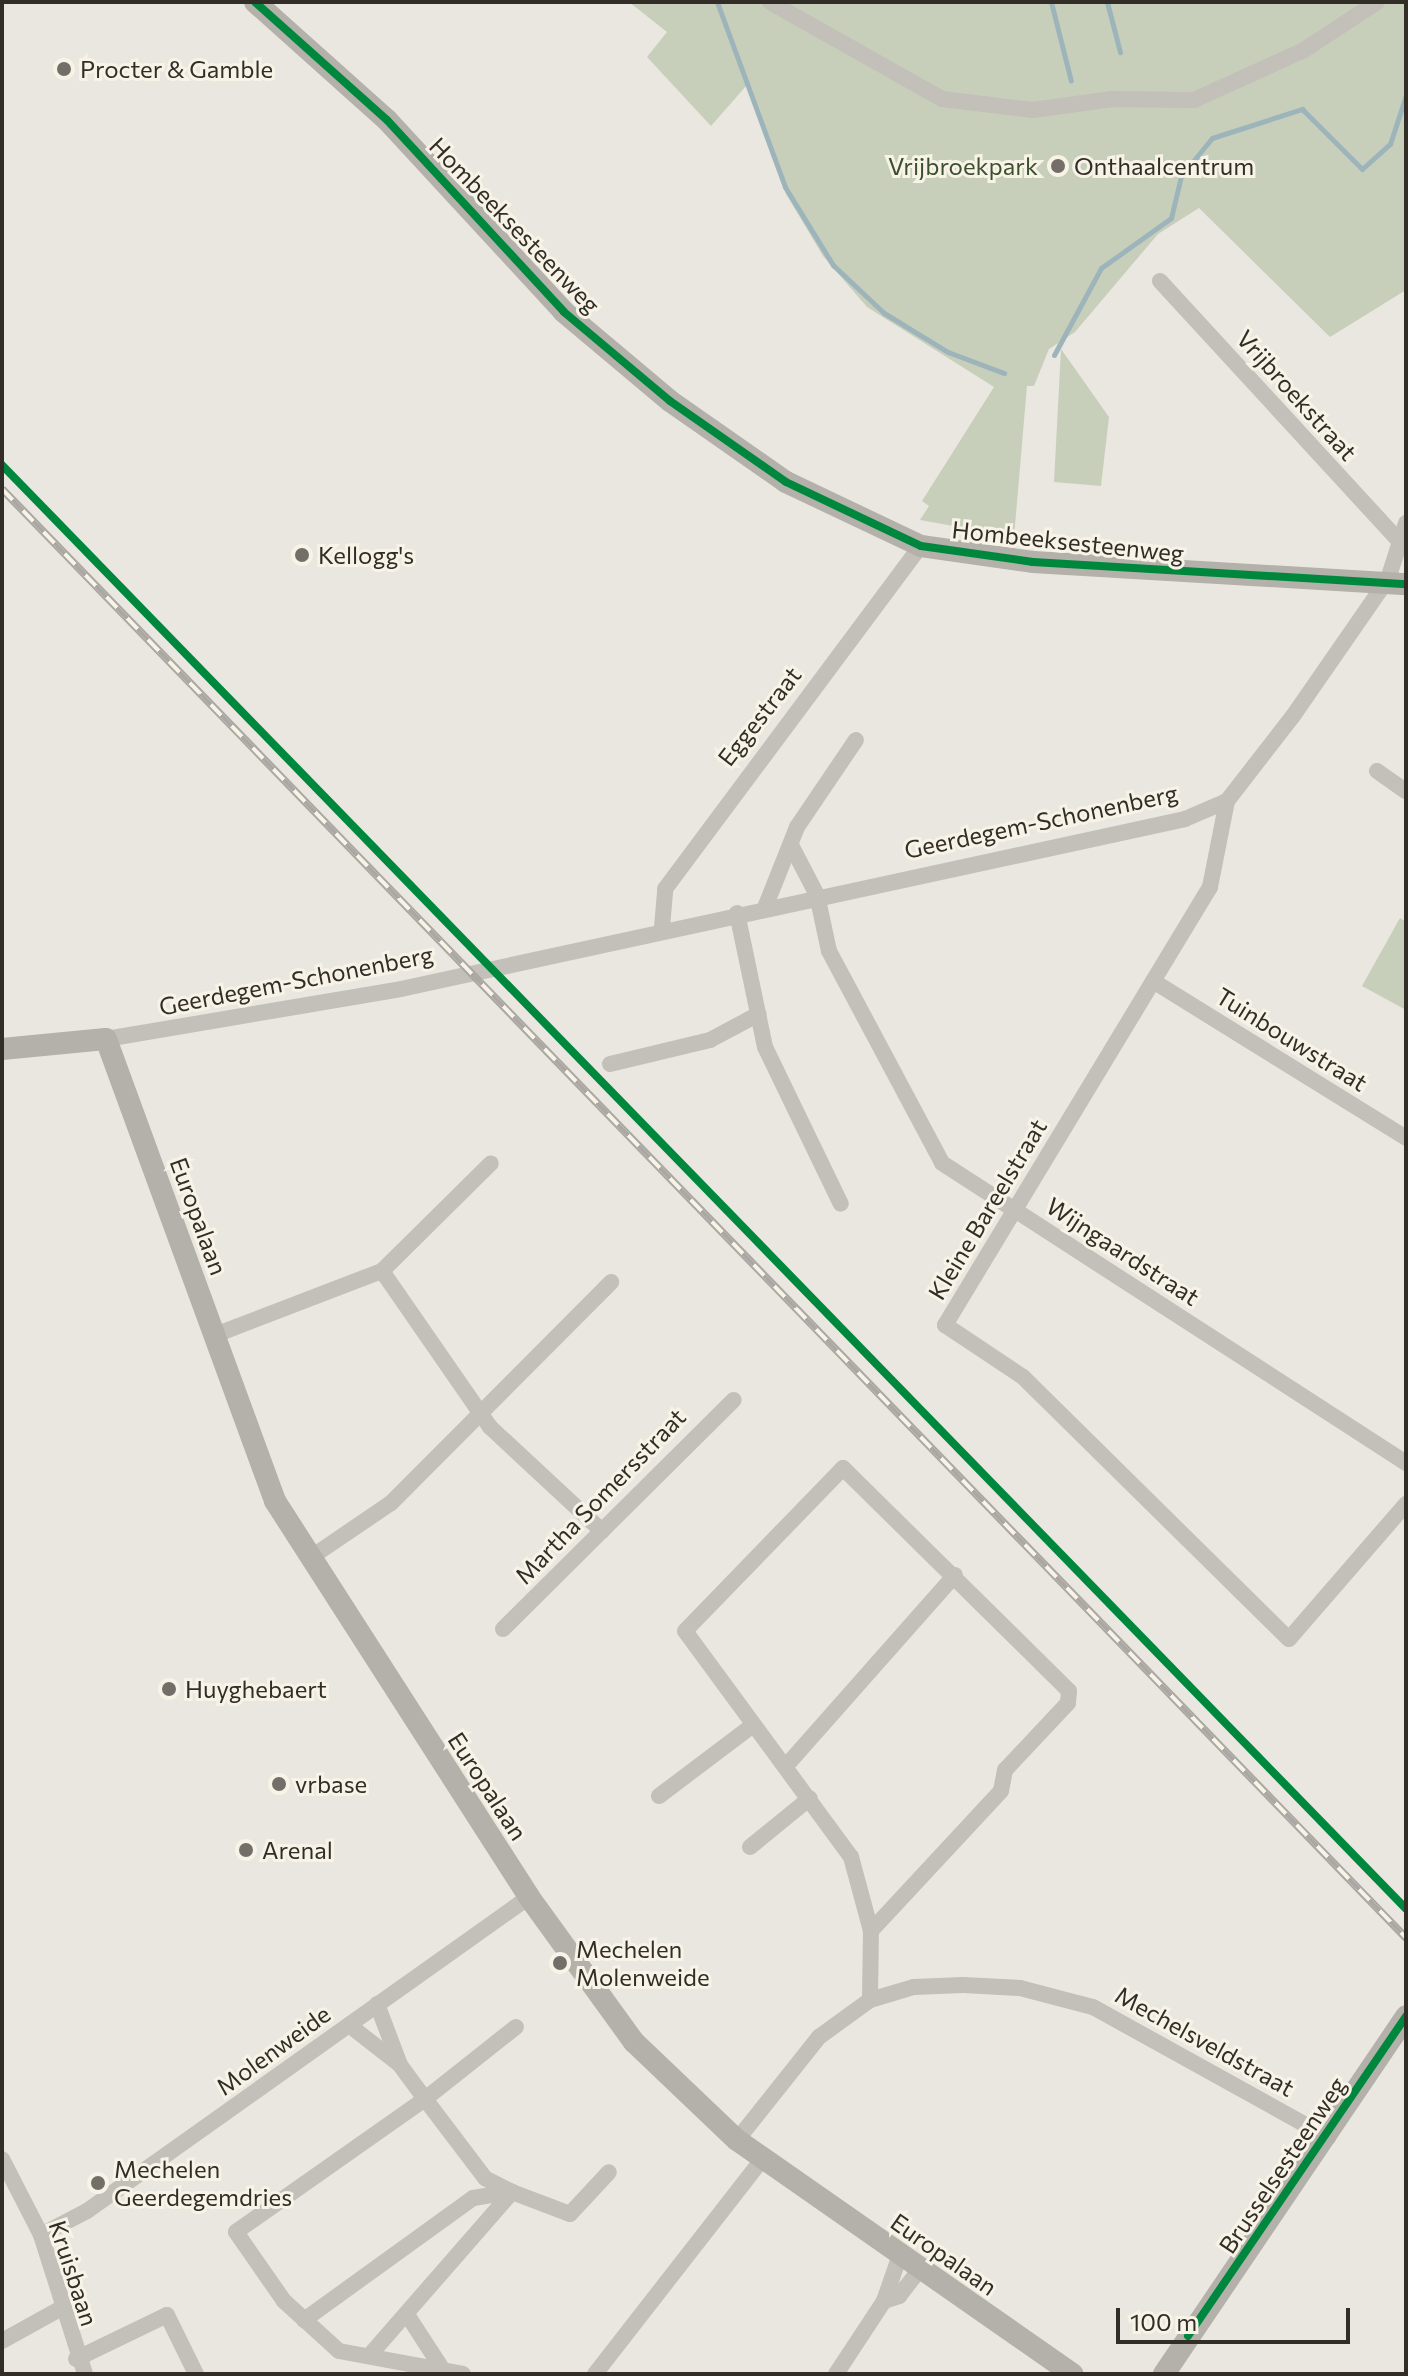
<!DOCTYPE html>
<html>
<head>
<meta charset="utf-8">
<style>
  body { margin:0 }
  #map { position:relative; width:1408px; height:2376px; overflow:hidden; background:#eae7e0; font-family:Commissioner,sans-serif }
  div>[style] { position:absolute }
  .green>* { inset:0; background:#c7cfbb }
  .stream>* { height:5px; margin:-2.5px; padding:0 2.5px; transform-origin:2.5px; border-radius:2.5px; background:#9db5ba }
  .street>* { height:16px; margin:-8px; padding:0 8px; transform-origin:8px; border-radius:8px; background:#c3bfb9 }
  .secondary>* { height:22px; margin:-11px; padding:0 11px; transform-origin:11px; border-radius:11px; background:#b4b0aa }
  .rail>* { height:8px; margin-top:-4px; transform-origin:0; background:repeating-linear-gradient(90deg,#f7f3e7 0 15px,#aba7a2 0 30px); box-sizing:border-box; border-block:2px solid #aba7a2 }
  .cycleway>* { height:8px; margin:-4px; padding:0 4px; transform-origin:4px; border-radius:4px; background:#00873e }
  .dots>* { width:22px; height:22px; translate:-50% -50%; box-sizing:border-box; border:4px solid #f7f3e7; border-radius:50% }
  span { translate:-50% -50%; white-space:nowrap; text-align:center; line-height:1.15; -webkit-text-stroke:6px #f7f3e7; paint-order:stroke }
  .poi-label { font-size:24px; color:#332d27 }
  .left { translate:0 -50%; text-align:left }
  .park-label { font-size:24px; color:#3c4f2e }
  .street-label { font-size:24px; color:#332d27 }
  .frame { position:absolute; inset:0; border:4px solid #332d27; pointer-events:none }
  .scale { position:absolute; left:1116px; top:2308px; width:234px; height:36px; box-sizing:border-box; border:4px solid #332d27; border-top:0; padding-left:10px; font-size:24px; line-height:28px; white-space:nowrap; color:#332d27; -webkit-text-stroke:6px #f7f3e7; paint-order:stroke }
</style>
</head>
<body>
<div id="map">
  <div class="green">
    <i style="clip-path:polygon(629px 2px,1406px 2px,1406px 290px,1330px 337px,1199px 208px,1158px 234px,1075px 332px,1049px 349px,1034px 386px,1027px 386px,1014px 537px,920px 520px,929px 506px,922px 501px,994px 387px,867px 307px,823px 256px,786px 194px,747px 85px,711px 126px,647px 57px,667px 32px)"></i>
    <i style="clip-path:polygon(1061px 349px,1109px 417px,1101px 486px,1054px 482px)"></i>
    <i style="clip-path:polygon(1400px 918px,1406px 922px,1406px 1010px,1362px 986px)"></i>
  </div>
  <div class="stream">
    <i style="left:717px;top:2px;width:197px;rotate:69.8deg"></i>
    <i style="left:785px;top:187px;width:92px;rotate:58.4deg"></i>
    <i style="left:833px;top:265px;width:70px;rotate:43.3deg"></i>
    <i style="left:884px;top:313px;width:75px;rotate:31.4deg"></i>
    <i style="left:948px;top:352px;width:60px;rotate:20.6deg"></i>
    <i style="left:1051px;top:2px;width:81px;rotate:75.8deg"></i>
    <i style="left:1107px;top:2px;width:52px;rotate:75.4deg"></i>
    <i style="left:1054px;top:355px;width:99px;rotate:-61.6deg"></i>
    <i style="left:1101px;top:268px;width:86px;rotate:-35.5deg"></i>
    <i style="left:1171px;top:218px;width:43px;rotate:-76.6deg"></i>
    <i style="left:1181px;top:176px;width:49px;rotate:-50.8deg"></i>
    <i style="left:1212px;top:138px;width:95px;rotate:-17.9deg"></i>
    <i style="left:1302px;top:109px;width:85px;rotate:45deg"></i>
    <i style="left:1362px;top:169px;width:38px;rotate:-42deg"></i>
    <i style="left:1390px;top:144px;width:52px;rotate:-71.9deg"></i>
  </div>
  <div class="street">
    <i style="left:770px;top:2px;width:197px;rotate:29.4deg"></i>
    <i style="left:942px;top:99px;width:92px;rotate:6.9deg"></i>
    <i style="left:1033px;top:110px;width:80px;rotate:-7.9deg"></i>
    <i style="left:1112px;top:99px;width:82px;rotate:0.7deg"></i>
    <i style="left:1194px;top:100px;width:121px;rotate:-24.4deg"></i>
    <i style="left:1304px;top:50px;width:87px;rotate:-33.3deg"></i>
    <i style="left:1160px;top:281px;width:353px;rotate:47.4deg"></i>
    <i style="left:1377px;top:771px;width:35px;rotate:35deg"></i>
    <i style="left:1227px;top:801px;width:88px;rotate:101.2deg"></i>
    <i style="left:1210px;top:887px;width:512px;rotate:121.17deg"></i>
    <i style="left:945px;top:1325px;width:94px;rotate:33.7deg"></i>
    <i style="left:1023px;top:1377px;width:373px;rotate:44.6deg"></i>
    <i style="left:1289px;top:1639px;width:179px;rotate:-49.1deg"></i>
    <i style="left:792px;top:847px;width:54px;rotate:62.5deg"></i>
    <i style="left:817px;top:895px;width:57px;rotate:77.9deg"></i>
    <i style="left:829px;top:951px;width:240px;rotate:61.9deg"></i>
    <i style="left:942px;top:1163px;width:553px;rotate:32.88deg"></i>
    <i style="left:766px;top:905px;width:84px;rotate:-68.3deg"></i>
    <i style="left:797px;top:827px;width:105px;rotate:-55.9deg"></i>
    <i style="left:737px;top:913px;width:137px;rotate:78.2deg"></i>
    <i style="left:765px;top:1047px;width:174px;rotate:64.2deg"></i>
    <i style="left:662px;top:927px;width:38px;rotate:-85deg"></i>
    <i style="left:665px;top:889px;width:428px;rotate:-53.3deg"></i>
    <i style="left:1153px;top:981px;width:298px;rotate:31.8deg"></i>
    <i style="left:106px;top:1039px;width:299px;rotate:-9.6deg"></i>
    <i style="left:401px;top:989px;width:802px;rotate:-12.23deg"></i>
    <i style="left:1185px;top:819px;width:46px;rotate:-23.2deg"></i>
    <i style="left:1227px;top:801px;width:108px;rotate:-52.2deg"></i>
    <i style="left:1293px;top:716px;width:167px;rotate:-55.3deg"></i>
    <i style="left:1388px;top:579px;width:59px;rotate:-72.2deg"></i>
    <i style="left:610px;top:1064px;width:103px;rotate:-13.5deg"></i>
    <i style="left:710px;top:1040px;width:55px;rotate:-28deg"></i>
    <i style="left:382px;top:1271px;width:190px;rotate:55.3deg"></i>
    <i style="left:490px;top:1427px;width:153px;rotate:42.9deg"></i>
    <i style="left:215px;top:1335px;width:179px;rotate:-21deg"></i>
    <i style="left:382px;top:1271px;width:153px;rotate:-44.7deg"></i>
    <i style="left:310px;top:1558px;width:98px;rotate:-34.2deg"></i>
    <i style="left:391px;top:1503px;width:312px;rotate:-45.1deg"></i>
    <i style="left:503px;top:1629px;width:325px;rotate:-44.8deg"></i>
    <i style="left:786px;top:1766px;width:255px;rotate:-48.5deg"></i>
    <i style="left:659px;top:1796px;width:116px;rotate:-37deg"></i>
    <i style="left:750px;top:1847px;width:77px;rotate:-39.2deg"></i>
    <i style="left:870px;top:2000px;width:69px;rotate:-89.2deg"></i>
    <i style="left:871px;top:1931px;width:77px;rotate:-105.1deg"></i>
    <i style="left:851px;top:1857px;width:280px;rotate:-126.3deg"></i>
    <i style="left:685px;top:1631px;width:227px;rotate:-45.9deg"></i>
    <i style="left:843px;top:1468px;width:317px;rotate:44.6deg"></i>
    <i style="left:1069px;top:1691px;width:12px;rotate:95deg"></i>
    <i style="left:1068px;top:1703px;width:92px;rotate:133.2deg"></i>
    <i style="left:1005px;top:1770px;width:21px;rotate:101deg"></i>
    <i style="left:1001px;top:1791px;width:191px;rotate:132.9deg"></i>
    <i style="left:377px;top:2004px;width:65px;rotate:69.3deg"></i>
    <i style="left:400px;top:2065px;width:42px;rotate:53.7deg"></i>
    <i style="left:425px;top:2099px;width:231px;rotate:144.9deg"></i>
    <i style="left:236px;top:2232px;width:84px;rotate:55.2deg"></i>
    <i style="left:284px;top:2301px;width:74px;rotate:42.3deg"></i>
    <i style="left:339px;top:2351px;width:126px;rotate:10.5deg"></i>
    <i style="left:349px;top:2025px;width:63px;rotate:38deg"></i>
    <i style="left:737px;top:2140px;width:132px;rotate:-51.5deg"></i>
    <i style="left:819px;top:2037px;width:63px;rotate:-36deg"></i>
    <i style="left:870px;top:2000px;width:46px;rotate:-16.5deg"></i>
    <i style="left:914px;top:1987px;width:49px;rotate:-2.3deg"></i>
    <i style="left:963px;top:1985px;width:57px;rotate:3deg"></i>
    <i style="left:1020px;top:1988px;width:75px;rotate:14.6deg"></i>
    <i style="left:1093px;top:2007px;width:269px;rotate:29deg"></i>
    <i style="left:2px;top:2159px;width:85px;rotate:62.8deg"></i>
    <i style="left:41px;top:2235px;width:146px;rotate:72.4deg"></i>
    <i style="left:41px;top:2235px;width:52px;rotate:-27.6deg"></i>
    <i style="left:87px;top:2211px;width:542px;rotate:-35.39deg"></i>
    <i style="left:884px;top:2301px;width:16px;rotate:-18deg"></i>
    <i style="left:899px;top:2296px;width:34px;rotate:-52deg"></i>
    <i style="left:408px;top:2316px;width:61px;rotate:57.1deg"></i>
    <i style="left:304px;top:2320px;width:208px;rotate:-35.8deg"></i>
    <i style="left:473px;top:2198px;width:39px;rotate:-9deg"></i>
    <i style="left:512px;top:2192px;width:62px;rotate:20.8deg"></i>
    <i style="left:570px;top:2214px;width:57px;rotate:-47.1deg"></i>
    <i style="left:2px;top:2341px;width:66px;rotate:-28.9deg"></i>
    <i style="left:369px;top:2356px;width:218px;rotate:-48.9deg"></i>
    <i style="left:512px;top:2192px;width:30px;rotate:-153deg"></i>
    <i style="left:485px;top:2178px;width:99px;rotate:-127.2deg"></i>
    <i style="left:425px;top:2099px;width:116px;rotate:-38.4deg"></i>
    <i style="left:76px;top:2359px;width:101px;rotate:-25.8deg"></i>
    <i style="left:167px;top:2315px;width:66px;rotate:63.8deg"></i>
    <i style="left:595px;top:2374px;width:274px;rotate:-52.1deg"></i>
    <i style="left:836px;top:2374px;width:87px;rotate:-56.7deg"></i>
    <i style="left:884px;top:2301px;width:49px;rotate:-70.8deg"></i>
  </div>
  <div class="secondary">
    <i style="left:255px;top:2px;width:177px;rotate:41.8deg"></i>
    <i style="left:387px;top:120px;width:261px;rotate:47.3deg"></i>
    <i style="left:564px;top:312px;width:138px;rotate:40deg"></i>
    <i style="left:670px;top:401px;width:141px;rotate:34.9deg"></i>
    <i style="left:786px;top:482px;width:149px;rotate:25.4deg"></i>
    <i style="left:921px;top:546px;width:113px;rotate:8.1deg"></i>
    <i style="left:1033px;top:562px;width:374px;rotate:3.4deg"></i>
    <i style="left:2px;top:1049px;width:104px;rotate:-5.5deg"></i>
    <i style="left:106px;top:1039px;width:492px;rotate:69.9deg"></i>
    <i style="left:275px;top:1501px;width:470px;rotate:57.3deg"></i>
    <i style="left:529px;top:1897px;width:179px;rotate:54.1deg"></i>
    <i style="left:634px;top:2042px;width:142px;rotate:43.6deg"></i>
    <i style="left:737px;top:2140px;width:409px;rotate:34.9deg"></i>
    <i style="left:1164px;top:2374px;width:432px;rotate:-55.9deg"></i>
  </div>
  <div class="rail">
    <i style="left:2px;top:489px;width:2018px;rotate:45.9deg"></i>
  </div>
  <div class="cycleway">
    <i style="left:255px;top:2px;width:177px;rotate:41.8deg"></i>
    <i style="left:387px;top:120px;width:261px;rotate:47.3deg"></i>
    <i style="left:564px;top:312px;width:138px;rotate:40deg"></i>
    <i style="left:670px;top:401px;width:141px;rotate:34.9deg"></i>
    <i style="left:786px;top:482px;width:149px;rotate:25.4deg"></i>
    <i style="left:921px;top:546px;width:113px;rotate:8.1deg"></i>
    <i style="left:1033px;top:562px;width:374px;rotate:3.4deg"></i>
    <i style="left:2px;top:465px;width:2014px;rotate:45.8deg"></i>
    <i style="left:1188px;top:2336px;width:387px;rotate:-55.7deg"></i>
  </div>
  <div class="dots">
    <i style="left:64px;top:69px;background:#736e68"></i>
    <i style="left:1058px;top:166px;background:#736e68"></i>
    <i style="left:302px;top:555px;background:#736e68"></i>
    <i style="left:169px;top:1689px;background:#736e68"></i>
    <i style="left:279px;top:1784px;background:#736e68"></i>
    <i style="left:246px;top:1850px;background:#736e68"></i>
    <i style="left:560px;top:1963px;background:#736e68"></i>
    <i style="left:98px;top:2183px;background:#736e68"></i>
  </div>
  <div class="poi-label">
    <span class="left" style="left:80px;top:69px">Procter &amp; Gamble</span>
    <span class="left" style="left:1074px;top:166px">Onthaalcentrum</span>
    <span class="left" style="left:318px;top:555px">Kellogg's</span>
    <span class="left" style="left:185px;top:1689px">Huyghebaert</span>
    <span class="left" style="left:295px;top:1784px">vrbase</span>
    <span class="left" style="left:262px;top:1850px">Arenal</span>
    <span class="left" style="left:576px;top:1963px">Mechelen<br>Molenweide</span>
    <span class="left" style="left:114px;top:2183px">Mechelen<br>Geerdegemdries</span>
  </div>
  <div class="park-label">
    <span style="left:963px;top:166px">Vrijbroekpark</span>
  </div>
  <div class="street-label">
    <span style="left:515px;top:225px;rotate:46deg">Hombeeksesteenweg</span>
    <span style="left:1297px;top:395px;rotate:48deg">Vrijbroekstraat</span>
    <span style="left:1068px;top:541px;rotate:6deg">Hombeeksesteenweg</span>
    <span style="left:759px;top:716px;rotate:-52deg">Eggestraat</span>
    <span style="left:1041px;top:821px;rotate:-12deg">Geerdegem-Schonenberg</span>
    <span style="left:296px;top:980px;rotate:-11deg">Geerdegem-Schonenberg</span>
    <span style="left:1292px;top:1039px;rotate:32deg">Tuinbouwstraat</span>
    <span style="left:987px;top:1209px;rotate:-59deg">Kleine Bareelstraat</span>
    <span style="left:199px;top:1216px;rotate:70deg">Europalaan</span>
    <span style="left:1123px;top:1251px;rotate:33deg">Wijngaardstraat</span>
    <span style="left:600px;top:1496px;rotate:-46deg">Martha Somersstraat</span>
    <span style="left:488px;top:1786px;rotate:57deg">Europalaan</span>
    <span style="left:1205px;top:2041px;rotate:29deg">Mechelsveldstraat</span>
    <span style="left:273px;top:2050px;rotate:-36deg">Molenweide</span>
    <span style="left:1282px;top:2165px;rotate:-56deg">Brusselsesteenweg</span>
    <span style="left:944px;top:2254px;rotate:35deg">Europalaan</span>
    <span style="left:74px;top:2273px;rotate:72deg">Kruisbaan</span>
  </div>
  <div class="frame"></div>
  <div class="scale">100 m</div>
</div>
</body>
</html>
